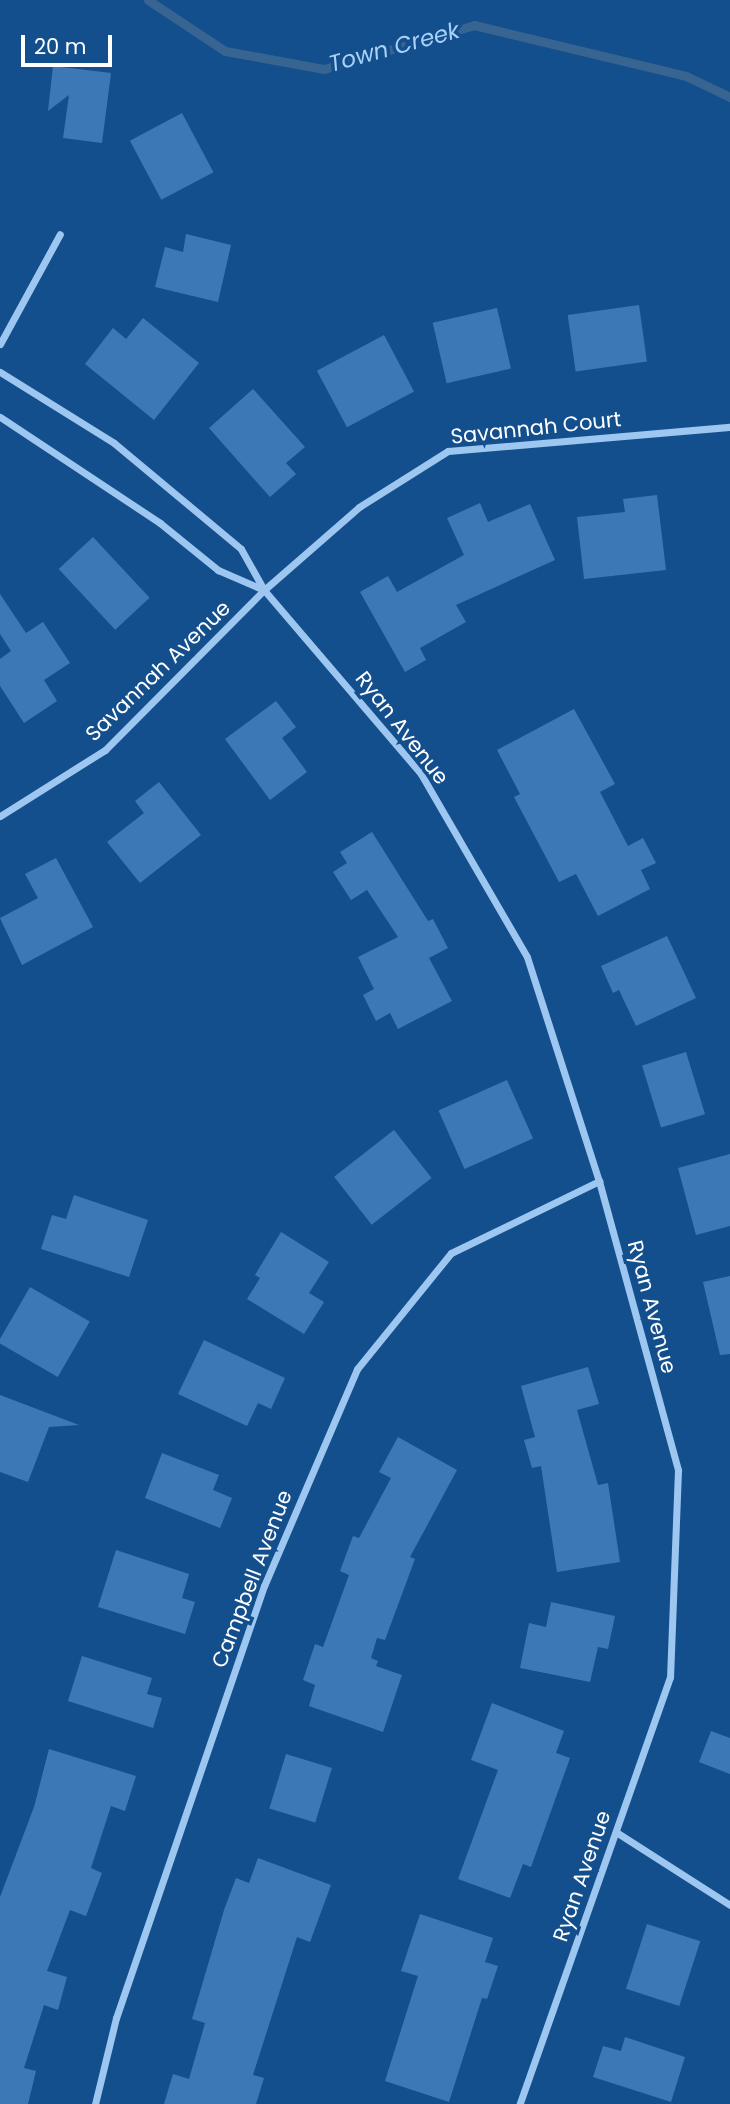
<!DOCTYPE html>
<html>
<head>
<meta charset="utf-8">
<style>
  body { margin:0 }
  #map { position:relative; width:730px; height:2104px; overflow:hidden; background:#144f8d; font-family:Poppins,sans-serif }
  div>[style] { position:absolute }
  .stream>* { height:9px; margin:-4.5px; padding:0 4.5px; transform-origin:4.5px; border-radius:4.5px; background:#386491 }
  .building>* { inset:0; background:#3d78b6; transform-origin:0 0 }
  .minor>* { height:7px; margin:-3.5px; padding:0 3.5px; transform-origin:3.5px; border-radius:3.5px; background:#9dc7f0 }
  span { translate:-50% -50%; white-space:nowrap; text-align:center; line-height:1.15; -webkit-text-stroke:7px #144f8d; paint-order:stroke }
  .street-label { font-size:21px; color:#fff }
  .water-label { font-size:23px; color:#a9d1f8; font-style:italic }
  .scale { position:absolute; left:21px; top:35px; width:91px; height:32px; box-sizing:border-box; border:4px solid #fff; border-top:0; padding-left:9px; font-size:21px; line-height:24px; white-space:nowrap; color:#fff; -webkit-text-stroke:5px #144f8d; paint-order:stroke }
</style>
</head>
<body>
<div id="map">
  <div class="stream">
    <i style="left:148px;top:0;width:92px;rotate:33.5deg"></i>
    <i style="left:225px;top:51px;width:101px;rotate:10.3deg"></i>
    <i style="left:324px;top:69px;width:156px;rotate:-16.3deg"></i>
    <i style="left:474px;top:25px;width:218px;rotate:13.5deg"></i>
    <i style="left:686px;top:76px;width:49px;rotate:25.5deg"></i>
  </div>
  <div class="building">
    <i style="clip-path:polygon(53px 66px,111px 73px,102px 143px,63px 138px,69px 95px,48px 111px)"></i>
    <i style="left:182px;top:113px;width:67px;height:59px;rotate:62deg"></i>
    <i style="clip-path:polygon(186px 234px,231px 245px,218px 302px,155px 287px,165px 247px,183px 252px)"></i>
    <i style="left:639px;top:305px;width:57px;height:72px;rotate:82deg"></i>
    <i style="left:497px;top:308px;width:62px;height:66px;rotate:77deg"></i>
    <i style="clip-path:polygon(143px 318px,199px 363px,154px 420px,85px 364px,113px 328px,126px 339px)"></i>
    <i style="left:384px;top:335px;width:64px;height:76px;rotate:62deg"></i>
    <i style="clip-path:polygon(253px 389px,305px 447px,286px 463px,296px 474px,270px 497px,209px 428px)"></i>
    <i style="clip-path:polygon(657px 495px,666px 570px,584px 579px,577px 517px,625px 512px,623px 499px)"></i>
    <i style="clip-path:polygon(480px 503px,488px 522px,530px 504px,555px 560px,456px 605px,466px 622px,420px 648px,426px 660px,405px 672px,360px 592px,388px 576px,397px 592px,464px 555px,447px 518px)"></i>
    <i style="left:93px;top:537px;width:83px;height:47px;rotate:47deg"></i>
    <i style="clip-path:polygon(0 594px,26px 633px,43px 622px,70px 663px,44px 680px,57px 701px,24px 723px,0 686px,0 659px,11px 651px,0 634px)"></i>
    <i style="clip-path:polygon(276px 701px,296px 727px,282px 738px,307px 772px,270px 800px,225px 739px)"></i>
    <i style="clip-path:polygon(574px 709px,615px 784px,600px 792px,628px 846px,643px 838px,656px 863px,641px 870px,650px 889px,598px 916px,576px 874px,559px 882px,514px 797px,520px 794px,497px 750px)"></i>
    <i style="clip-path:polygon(159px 782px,201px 835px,140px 883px,107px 842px,144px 813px,135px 801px)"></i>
    <i style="clip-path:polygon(372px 832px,428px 921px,433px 919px,448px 948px,429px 958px,452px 1001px,398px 1029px,390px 1013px,376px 1021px,363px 995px,374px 989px,358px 957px,398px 937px,367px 890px,351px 900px,333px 872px,347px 863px,340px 852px)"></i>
    <i style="clip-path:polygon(56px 858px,93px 927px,22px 965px,0 918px,38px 898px,25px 874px)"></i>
    <i style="clip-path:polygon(667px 936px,696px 998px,636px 1026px,619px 990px,613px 993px,601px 966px)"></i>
    <i style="left:686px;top:1052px;width:65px;height:46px;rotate:73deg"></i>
    <i style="left:507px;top:1080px;width:64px;height:75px;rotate:66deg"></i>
    <i style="left:394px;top:1130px;width:61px;height:76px;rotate:52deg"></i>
    <i style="clip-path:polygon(730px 1154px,730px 1226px,696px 1235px,678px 1168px)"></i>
    <i style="clip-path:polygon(74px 1195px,148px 1220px,129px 1277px,41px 1249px,52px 1215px,66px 1219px)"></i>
    <i style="clip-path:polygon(281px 1232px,329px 1262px,309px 1293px,324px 1302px,304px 1334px,247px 1299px,260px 1278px,255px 1275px)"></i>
    <i style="clip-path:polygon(730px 1276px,730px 1354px,720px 1355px,703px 1282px)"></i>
    <i style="left:30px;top:1287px;width:69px;height:64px;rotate:30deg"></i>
    <i style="clip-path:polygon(204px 1340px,285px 1378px,271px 1409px,258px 1403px,247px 1426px,178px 1394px)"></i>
    <i style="clip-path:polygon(588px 1367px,599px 1404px,577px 1410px,598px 1485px,608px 1483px,620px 1562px,557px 1572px,541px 1466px,532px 1468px,524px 1440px,535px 1437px,521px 1386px)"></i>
    <i style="clip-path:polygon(0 1395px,79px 1425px,49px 1427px,28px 1482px,0 1472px)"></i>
    <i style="clip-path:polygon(398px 1437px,457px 1470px,410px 1557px,415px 1559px,385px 1640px,377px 1638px,371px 1658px,378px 1661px,376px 1666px,402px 1675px,383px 1732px,309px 1706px,315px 1685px,303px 1680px,315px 1644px,323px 1647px,349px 1575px,340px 1571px,353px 1536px,359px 1538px,391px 1478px,379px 1472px)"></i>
    <i style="clip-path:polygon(162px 1453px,219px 1475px,213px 1490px,232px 1498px,220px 1528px,145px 1498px)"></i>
    <i style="clip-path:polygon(116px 1550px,189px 1574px,182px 1598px,195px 1602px,185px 1634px,98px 1607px)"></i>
    <i style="clip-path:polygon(551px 1602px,615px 1616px,608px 1649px,598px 1647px,590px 1682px,520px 1668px,529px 1623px,546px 1627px)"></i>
    <i style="clip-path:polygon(82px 1656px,152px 1678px,147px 1694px,162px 1698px,153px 1728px,68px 1701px)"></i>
    <i style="clip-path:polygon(492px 1703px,564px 1731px,556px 1753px,570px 1758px,531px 1867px,523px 1864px,510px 1898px,458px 1879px,498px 1770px,471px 1760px)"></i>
    <i style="clip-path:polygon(711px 1731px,730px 1738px,730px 1774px,699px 1762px)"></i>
    <i style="clip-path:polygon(49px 1749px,136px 1776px,125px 1811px,111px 1806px,91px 1868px,102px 1873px,86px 1916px,70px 1910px,47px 1971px,67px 1977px,58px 2010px,44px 2005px,24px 2068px,36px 2071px,28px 2104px,0 2104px,0 1897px,34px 1807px)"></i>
    <i style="left:286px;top:1754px;width:48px;height:57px;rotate:17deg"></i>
    <i style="clip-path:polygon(258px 1858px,331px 1885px,310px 1942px,297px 1937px,253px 2075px,264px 2078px,256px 2104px,164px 2104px,173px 2074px,189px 2079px,205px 2023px,192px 2019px,224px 1910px,236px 1878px,249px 1883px)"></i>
    <i style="clip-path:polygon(420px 1914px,493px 1938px,485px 1962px,498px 1966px,487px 1999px,482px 1998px,449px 2102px,385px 2081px,418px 1976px,401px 1971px)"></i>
    <i style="left:647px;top:1924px;width:56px;height:68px;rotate:18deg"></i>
    <i style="clip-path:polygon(625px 2037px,685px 2057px,671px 2102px,593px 2077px,603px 2046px,621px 2051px)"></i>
  </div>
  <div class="minor">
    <i style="left:0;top:344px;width:125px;rotate:-61.4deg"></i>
    <i style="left:0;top:372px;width:134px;rotate:31.9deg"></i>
    <i style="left:114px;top:443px;width:165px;rotate:39.8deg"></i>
    <i style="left:241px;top:549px;width:47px;rotate:60.7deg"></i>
    <i style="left:264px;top:590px;width:242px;rotate:49.5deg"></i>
    <i style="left:421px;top:774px;width:211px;rotate:59.9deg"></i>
    <i style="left:527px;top:957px;width:235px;rotate:72.2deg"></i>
    <i style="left:599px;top:1181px;width:300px;rotate:74.7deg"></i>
    <i style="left:678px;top:1470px;width:207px;rotate:92.2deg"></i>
    <i style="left:670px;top:1677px;width:453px;rotate:109.4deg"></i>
    <i style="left:0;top:417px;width:192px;rotate:33.5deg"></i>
    <i style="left:160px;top:523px;width:75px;rotate:39deg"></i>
    <i style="left:218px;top:570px;width:50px;rotate:23.5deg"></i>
    <i style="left:0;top:816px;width:124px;rotate:-32.2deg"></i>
    <i style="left:105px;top:750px;width:226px;rotate:-45.2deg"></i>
    <i style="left:264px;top:590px;width:126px;rotate:-41.1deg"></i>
    <i style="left:359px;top:507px;width:105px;rotate:-32.2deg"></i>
    <i style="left:448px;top:451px;width:283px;rotate:-4.9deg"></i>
    <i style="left:616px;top:1832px;width:135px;rotate:32.6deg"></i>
    <i style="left:95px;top:2104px;width:89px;rotate:-76.3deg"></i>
    <i style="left:116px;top:2018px;width:457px;rotate:-71.1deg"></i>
    <i style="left:264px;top:1586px;width:236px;rotate:-66.8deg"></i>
    <i style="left:357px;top:1369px;width:149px;rotate:-51deg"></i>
    <i style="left:451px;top:1253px;width:165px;rotate:-25.9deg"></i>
  </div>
  <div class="street-label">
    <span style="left:536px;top:428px;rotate:-6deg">Savannah Court</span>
    <span style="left:158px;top:671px;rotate:-44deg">Savannah Avenue</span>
    <span style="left:402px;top:728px;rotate:52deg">Ryan Avenue</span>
    <span style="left:652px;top:1307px;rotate:75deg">Ryan Avenue</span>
    <span style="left:252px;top:1579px;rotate:-69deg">Campbell Avenue</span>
    <span style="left:582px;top:1876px;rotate:-71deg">Ryan Avenue</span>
  </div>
  <div class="water-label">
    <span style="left:394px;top:47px;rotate:-15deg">Town Creek</span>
  </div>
  <div class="scale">20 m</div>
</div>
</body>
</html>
